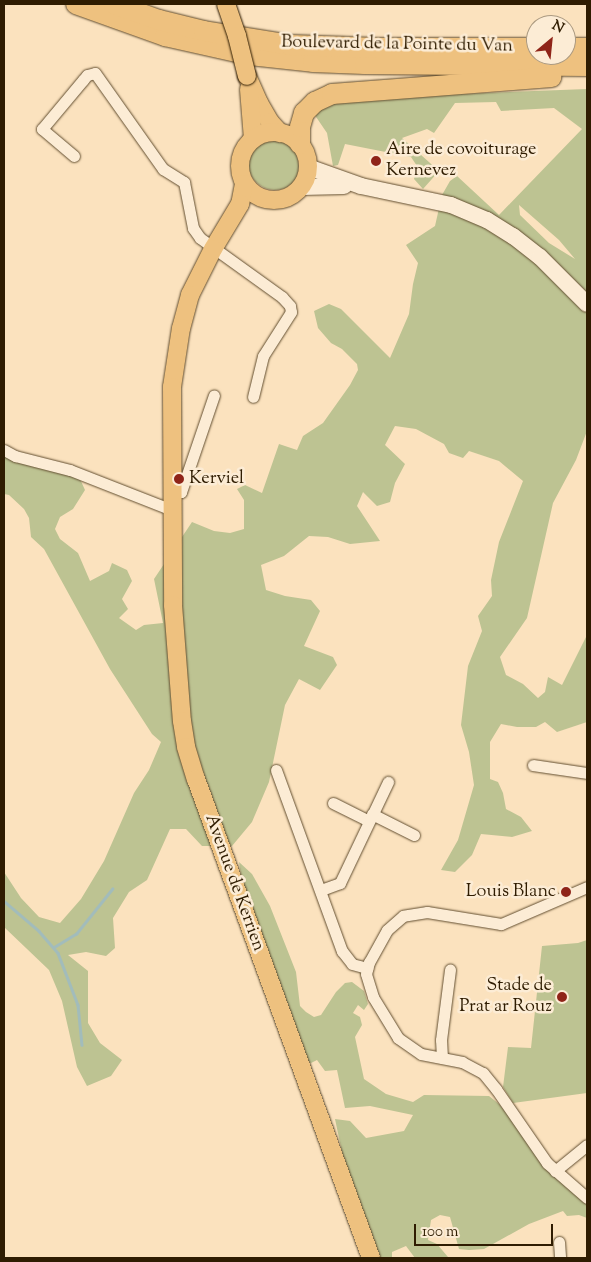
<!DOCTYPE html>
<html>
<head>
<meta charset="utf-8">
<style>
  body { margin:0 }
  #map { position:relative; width:591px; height:1262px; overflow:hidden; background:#fbe2be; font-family:"Sorts Mill Goudy",serif }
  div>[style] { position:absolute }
  .green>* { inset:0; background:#bdc392 }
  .round { border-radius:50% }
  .stream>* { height:2.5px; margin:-1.25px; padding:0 1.25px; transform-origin:1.25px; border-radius:1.25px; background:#a2bcbb }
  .roads { filter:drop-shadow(0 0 1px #624e30) drop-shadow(0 0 1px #624e30) }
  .street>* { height:11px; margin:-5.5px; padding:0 5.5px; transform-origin:5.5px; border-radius:5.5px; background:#fcecd5 }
  .secondary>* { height:16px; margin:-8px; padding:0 8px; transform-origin:8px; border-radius:8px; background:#fcecd5 }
  .primary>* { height:18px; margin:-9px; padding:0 9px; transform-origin:9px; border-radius:9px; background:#eec17f }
  .primary>.ring { margin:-9px; padding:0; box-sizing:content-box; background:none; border:18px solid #eec17f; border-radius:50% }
  .highway>* { height:20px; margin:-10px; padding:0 10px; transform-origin:10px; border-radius:10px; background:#eec17f }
  .bridges { filter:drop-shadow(0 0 1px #2f1c01) drop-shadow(0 0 1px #2f1c01) }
  .primary-bridge>* { height:18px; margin:-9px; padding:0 9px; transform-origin:9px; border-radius:9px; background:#eec17f }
  .dots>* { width:14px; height:14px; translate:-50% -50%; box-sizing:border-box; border:2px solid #fcecd5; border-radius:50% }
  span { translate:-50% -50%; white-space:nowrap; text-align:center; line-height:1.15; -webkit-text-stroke:5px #fcecd5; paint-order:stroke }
  .street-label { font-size:18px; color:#2f1c01 }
  .poi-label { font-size:18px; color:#2f1c01 }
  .left { translate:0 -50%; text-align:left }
  .right { translate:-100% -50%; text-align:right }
  .frame { position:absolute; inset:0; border:5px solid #2f1c01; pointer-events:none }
  .north { position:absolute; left:526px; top:15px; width:50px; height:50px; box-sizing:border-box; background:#fcecd5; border:1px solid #aa9980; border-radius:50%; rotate:28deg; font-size:14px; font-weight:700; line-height:20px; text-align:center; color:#2f1c01 }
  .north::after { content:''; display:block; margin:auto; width:18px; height:22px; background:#8f2418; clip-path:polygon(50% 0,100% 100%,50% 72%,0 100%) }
  .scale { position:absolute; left:414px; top:1224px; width:139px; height:22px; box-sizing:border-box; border:2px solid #2f1c01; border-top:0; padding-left:6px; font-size:15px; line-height:18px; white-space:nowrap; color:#2f1c01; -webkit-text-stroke:4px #fcecd5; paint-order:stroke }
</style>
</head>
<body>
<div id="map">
  <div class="green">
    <i style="clip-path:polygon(evenodd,587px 89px,587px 431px,576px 460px,553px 503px,527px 618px,500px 657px,506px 675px,523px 684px,538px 698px,545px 692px,548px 677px,562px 685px,587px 635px,587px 722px,557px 732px,545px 722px,536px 727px,517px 727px,501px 724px,490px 742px,490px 779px,498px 782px,503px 793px,506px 809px,521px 817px,532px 831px,512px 837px,481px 834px,472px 855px,455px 872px,441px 870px,458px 840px,474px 785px,469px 752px,461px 725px,468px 666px,482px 631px,478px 616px,492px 596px,491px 580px,499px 542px,523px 481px,499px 461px,469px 451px,463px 458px,449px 453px,444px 444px,416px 429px,395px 426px,385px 445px,405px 464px,395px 483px,390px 502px,377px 506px,363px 492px,357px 506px,380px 541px,350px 544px,328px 537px,309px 536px,284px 556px,261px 565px,266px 590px,285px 596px,311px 600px,320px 611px,304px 646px,333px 657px,337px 665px,320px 690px,299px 679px,285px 705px,269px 782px,252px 822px,232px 846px,202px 846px,186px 829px,170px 829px,147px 880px,129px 892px,113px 918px,115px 948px,106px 956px,86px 952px,68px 955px,88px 971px,88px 1023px,100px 1043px,122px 1060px,111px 1076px,87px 1086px,77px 1067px,62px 1001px,49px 970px,4px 927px,4px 872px,21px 898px,39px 917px,60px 923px,81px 899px,104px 861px,134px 793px,149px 770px,161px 742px,152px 734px,110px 669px,44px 549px,31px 537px,29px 518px,24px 509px,9px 495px,4px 494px,4px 455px,80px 479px,85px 490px,73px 509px,60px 517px,55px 529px,60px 539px,78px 553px,90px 581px,109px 571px,112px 563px,127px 570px,132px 581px,122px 599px,128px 609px,119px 618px,136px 630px,144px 625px,163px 623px,154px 579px,192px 522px,214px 531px,230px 533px,244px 529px,244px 500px,237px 489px,245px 485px,262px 493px,279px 444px,297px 450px,303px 436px,323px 423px,350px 385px,358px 370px,357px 364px,342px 349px,331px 343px,318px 328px,314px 311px,329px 304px,341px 309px,390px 358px,409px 314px,413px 284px,418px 263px,406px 245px,435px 226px,442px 195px,450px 181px,457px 176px,499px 215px,582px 129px,554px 108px,501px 111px,496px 102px,455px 103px,434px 133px,427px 129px,402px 138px,439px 171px,423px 189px,414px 179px,417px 166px,411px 157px,345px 144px,338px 165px,333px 166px,327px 133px,312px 111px,324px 104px,379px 97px,587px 89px,519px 205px,559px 240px,575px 259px,549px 243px,520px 215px,519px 205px)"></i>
    <i class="round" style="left:248px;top:136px;width:54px;height:54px"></i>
    <i style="clip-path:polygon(239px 862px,252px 874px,270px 906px,296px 972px,300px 1006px,306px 1012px,314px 1017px,321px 1015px,336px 992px,345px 983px,352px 982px,364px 991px,368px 1004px,364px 1010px,358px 1005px,353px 1013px,360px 1017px,362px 1025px,355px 1037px,364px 1079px,386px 1094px,413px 1102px,424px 1095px,489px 1096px,499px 1104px,587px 1202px,587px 1218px,579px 1215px,567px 1216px,563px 1211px,529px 1224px,484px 1249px,469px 1250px,459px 1249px,450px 1217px,440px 1215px,431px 1220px,428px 1240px,437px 1244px,448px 1257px,446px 1258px,415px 1258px,406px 1246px,392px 1252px,392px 1258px,380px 1258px,343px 1157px,335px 1119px,350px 1121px,366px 1138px,404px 1131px,413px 1115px,370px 1106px,345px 1108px,337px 1070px,325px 1071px,317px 1060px,311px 1063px,303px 1058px,245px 903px)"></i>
    <i style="clip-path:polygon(587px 940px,587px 1093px,513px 1103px,503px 1087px,508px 1047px,531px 1048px,542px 946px,578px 943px)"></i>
  </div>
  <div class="stream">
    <i style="left:4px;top:901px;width:46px;rotate:40.6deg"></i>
    <i style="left:39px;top:931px;width:29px;rotate:49deg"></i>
    <i style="left:58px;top:953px;width:56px;rotate:69deg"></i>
    <i style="left:78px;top:1005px;width:40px;rotate:84.3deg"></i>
    <i style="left:54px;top:947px;width:26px;rotate:-31deg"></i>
    <i style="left:76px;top:934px;width:58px;rotate:-51.3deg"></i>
  </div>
  <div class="roads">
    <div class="street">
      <i style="left:74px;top:156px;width:42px;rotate:-139.8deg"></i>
      <i style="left:42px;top:129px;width:64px;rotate:-50.1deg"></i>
      <i style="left:83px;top:80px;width:6px;rotate:-51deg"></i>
      <i style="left:87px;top:75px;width:8px;rotate:-14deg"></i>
      <i style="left:95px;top:73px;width:118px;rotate:54.7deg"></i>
      <i style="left:163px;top:169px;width:25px;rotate:32deg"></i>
      <i style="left:184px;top:182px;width:47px;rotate:78.9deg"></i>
      <i style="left:193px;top:228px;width:12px;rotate:55deg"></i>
      <i style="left:200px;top:238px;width:101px;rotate:35.7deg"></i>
      <i style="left:282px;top:297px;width:12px;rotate:48deg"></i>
      <i style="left:290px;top:306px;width:6px;rotate:81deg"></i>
      <i style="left:291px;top:312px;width:52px;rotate:122.5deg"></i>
      <i style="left:263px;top:356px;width:42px;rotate:103.7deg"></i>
      <i style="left:4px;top:450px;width:13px;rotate:29deg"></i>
      <i style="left:15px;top:456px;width:57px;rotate:14.3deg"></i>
      <i style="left:70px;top:470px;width:110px;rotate:21.4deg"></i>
      <i style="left:172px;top:492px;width:9px"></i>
      <i style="left:181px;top:492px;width:102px;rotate:-71.2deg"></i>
      <i style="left:533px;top:765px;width:55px;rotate:8.4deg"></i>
      <i style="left:276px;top:770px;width:193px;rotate:70deg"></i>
      <i style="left:342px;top:951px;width:16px;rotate:52deg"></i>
      <i style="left:352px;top:964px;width:16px;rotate:15deg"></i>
      <i style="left:333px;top:803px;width:40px;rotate:26.6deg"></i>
      <i style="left:372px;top:814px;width:47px;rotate:26.6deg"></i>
      <i style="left:587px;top:887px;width:94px;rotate:156.7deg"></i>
      <i style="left:501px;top:924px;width:75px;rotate:-170.8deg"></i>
      <i style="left:427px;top:912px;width:24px;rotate:171deg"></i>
      <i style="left:403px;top:916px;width:21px;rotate:139deg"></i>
      <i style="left:387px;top:930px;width:37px;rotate:119deg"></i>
      <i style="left:369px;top:962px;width:12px;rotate:104deg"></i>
      <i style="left:366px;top:974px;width:24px;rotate:73deg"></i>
      <i style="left:373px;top:997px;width:48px;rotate:58.6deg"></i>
      <i style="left:398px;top:1038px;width:28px;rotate:35deg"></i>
      <i style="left:421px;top:1054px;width:42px;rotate:11deg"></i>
      <i style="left:462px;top:1062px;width:24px;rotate:28deg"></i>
      <i style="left:483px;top:1073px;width:21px;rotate:51deg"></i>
      <i style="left:496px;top:1089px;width:90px;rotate:55.4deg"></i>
      <i style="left:547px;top:1163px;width:53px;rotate:41.2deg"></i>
      <i style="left:321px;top:890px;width:20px;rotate:-20deg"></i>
      <i style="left:340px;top:883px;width:112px;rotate:-64.6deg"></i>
      <i style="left:442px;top:1058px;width:18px;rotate:-93deg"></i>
      <i style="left:441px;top:1040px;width:71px;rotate:-82.7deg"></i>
      <i style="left:555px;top:1171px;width:41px;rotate:-39.1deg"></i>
      <i style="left:559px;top:1242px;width:16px;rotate:86deg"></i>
    </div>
    <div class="secondary">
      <i style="left:308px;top:167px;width:56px;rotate:19.7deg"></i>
      <i style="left:361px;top:186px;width:92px;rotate:11.9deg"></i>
      <i style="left:451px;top:205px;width:39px;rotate:23deg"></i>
      <i style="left:487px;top:220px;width:31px;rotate:32deg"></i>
      <i style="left:513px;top:236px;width:34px;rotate:38deg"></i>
      <i style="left:540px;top:257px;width:66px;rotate:45deg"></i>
      <i style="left:302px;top:187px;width:42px;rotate:-1.4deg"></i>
    </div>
    <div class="primary">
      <i style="left:247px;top:76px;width:30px;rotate:66deg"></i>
      <i style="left:259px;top:103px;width:22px;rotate:60deg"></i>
      <i style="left:270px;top:122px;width:15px;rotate:48deg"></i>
      <i style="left:249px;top:89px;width:50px;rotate:85.4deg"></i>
      <i class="ring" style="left:240px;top:132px;width:50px;height:50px"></i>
      <i style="left:244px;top:184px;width:20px;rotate:101deg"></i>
      <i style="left:240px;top:204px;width:52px;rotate:121deg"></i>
      <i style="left:213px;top:249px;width:51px;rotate:116.6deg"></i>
      <i style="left:190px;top:295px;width:34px;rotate:105deg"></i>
      <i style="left:181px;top:328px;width:60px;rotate:98.7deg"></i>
      <i style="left:172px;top:387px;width:218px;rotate:89.7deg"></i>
      <i style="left:173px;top:605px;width:116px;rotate:85.6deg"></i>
      <i style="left:182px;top:721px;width:26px;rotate:81deg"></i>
      <i style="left:186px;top:747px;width:34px;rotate:73deg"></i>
      <i style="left:196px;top:779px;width:510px;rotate:69.93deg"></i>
    </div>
    <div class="highway">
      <i style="left:76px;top:4px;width:95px;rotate:19.8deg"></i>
      <i style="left:165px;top:36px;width:87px;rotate:12.6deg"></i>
      <i style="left:250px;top:55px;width:63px;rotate:6.3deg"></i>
      <i style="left:313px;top:62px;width:52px;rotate:2.2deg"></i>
      <i style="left:365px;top:64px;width:222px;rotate:0.5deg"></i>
      <i style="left:114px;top:4px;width:48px;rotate:19.6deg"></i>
      <i style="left:159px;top:20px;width:46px;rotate:13.7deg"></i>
      <i style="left:204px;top:31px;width:87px;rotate:9.2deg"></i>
      <i style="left:290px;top:45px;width:87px;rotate:2deg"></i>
      <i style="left:377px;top:48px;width:159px"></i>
      <i style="left:566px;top:48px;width:21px"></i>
      <i style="left:300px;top:144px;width:17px;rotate:-90deg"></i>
      <i style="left:300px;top:127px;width:15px;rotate:-74deg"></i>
      <i style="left:304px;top:113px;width:16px;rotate:-45deg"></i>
      <i style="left:315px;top:102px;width:19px;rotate:-25deg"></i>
      <i style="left:332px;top:94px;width:220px;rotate:-4.4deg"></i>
    </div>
  </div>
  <div class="bridges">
    <div class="primary-bridge">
      <i style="left:226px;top:4px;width:34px;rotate:71deg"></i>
      <i style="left:237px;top:36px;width:41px;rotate:76deg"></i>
    </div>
  </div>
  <div class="dots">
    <i style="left:376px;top:161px;background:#8f2418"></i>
    <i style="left:179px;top:479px;background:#8f2418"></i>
    <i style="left:566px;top:892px;background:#8f2418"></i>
    <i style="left:562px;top:997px;background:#8f2418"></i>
  </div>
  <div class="street-label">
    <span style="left:397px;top:45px;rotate:1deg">Boulevard de la Pointe du Van</span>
    <span style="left:234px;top:883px;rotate:70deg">Avenue de Kerrien</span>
  </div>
  <div class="poi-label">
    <span class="left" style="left:386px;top:161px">Aire de covoiturage<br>Kernevez</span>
    <span class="left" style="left:189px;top:479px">Kerviel</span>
    <span class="right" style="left:556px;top:892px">Louis Blanc</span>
    <span class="right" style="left:552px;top:997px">Stade de<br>Prat ar Rouz</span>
  </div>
  <div class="frame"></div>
  <div class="north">N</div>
  <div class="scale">100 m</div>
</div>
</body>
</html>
